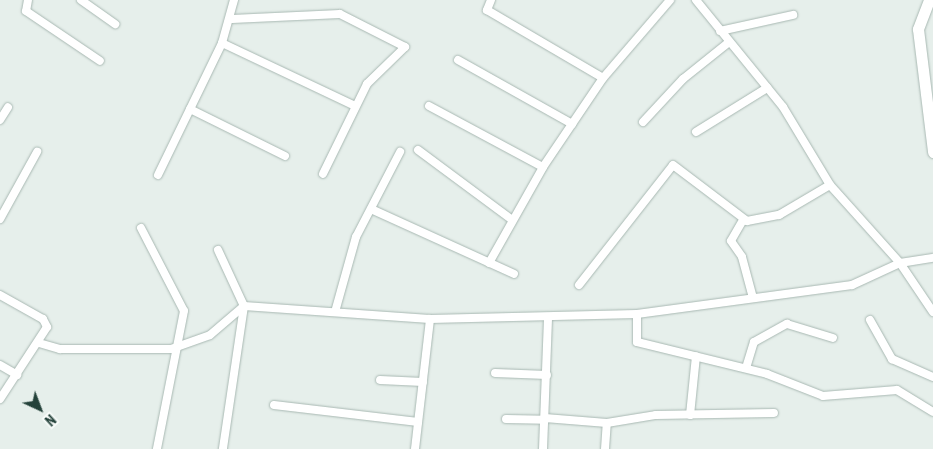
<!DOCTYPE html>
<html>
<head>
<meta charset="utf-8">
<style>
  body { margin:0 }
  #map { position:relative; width:933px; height:449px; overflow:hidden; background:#e6efeb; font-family:"Roboto Condensed",sans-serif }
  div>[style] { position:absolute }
  .roads { filter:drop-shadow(0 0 1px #a8b8b2) drop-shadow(0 0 1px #a8b8b2) }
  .street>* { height:8px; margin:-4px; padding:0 4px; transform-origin:4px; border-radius:4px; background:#fff }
  .secondary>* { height:11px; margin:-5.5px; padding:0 5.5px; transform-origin:5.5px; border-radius:5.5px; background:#fff }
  span { translate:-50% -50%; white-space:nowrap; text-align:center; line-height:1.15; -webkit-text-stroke:4.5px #f7fbf9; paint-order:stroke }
  .north { position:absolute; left:15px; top:384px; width:50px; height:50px; -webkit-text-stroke:4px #f7fbf9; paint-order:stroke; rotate:137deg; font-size:14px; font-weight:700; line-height:20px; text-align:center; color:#24423a }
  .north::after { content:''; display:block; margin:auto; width:18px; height:22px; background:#24423a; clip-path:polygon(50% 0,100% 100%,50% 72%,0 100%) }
</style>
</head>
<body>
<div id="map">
  <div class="roads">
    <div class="street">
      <i style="left:28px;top:0;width:11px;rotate:100deg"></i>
      <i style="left:26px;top:11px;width:89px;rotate:34deg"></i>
      <i style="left:81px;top:0;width:42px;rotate:35.2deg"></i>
      <i style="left:491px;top:0;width:11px;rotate:112deg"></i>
      <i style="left:487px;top:10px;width:134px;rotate:30.4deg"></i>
      <i style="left:696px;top:0;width:138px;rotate:50.9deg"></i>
      <i style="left:783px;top:107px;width:91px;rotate:58.9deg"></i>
      <i style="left:830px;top:185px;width:105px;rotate:48.1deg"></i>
      <i style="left:900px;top:263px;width:59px;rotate:56deg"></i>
      <i style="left:232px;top:19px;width:108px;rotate:-2.7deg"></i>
      <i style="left:340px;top:14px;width:73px;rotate:26.9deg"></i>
      <i style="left:405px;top:47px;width:53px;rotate:135.8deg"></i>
      <i style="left:367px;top:84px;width:100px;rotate:116.1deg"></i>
      <i style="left:720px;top:31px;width:75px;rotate:-12.4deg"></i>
      <i style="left:222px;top:43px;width:147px;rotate:25.3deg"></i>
      <i style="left:458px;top:60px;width:131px;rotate:29.3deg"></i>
      <i style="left:429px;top:106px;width:129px;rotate:28.2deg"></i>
      <i style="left:190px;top:109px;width:106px;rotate:26.3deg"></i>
      <i style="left:0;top:120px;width:15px;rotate:-58deg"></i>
      <i style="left:643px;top:122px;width:59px;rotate:-47.1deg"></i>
      <i style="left:683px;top:79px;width:59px;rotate:-38.8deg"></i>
      <i style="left:696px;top:132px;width:84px;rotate:-31.8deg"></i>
      <i style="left:418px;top:150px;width:116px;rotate:36.6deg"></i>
      <i style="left:158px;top:175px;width:147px;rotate:-64.1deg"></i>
      <i style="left:222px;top:43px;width:45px;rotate:-74.4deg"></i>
      <i style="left:371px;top:209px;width:157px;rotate:24.4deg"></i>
      <i style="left:0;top:219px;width:77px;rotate:-61.1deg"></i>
      <i style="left:743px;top:220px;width:24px;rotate:120deg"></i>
      <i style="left:731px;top:241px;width:19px;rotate:55deg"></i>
      <i style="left:742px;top:257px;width:42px;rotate:75deg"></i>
      <i style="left:141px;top:228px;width:93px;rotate:62.6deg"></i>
      <i style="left:184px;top:311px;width:141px;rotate:101.1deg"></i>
      <i style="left:218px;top:250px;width:62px;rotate:65.1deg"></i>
      <i style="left:244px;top:306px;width:145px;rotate:98.4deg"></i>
      <i style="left:489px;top:263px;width:110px;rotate:-60.6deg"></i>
      <i style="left:543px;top:167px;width:107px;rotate:-56deg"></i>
      <i style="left:603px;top:78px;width:103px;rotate:-49.3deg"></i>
      <i style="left:579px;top:285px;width:152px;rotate:-51.9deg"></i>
      <i style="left:673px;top:165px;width:93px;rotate:37.1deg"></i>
      <i style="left:747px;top:221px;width:33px;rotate:-11deg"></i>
      <i style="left:779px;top:215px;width:59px;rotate:-30.5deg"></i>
      <i style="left:0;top:295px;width:49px;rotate:29.2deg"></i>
      <i style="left:43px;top:319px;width:9px;rotate:63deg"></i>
      <i style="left:47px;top:327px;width:86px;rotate:123.1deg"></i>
      <i style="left:335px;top:312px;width:78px;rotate:-74.4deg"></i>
      <i style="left:356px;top:237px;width:96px;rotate:-62.6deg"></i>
      <i style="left:637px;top:314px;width:28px;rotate:90deg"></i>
      <i style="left:637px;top:342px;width:134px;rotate:13.8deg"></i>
      <i style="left:767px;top:374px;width:60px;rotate:21.4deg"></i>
      <i style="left:823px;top:396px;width:74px;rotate:-4.6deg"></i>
      <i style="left:897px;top:390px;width:42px;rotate:31.4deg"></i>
      <i style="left:870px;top:320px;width:45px;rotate:60.6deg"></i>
      <i style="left:892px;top:359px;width:45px;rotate:23.7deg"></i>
      <i style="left:39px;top:343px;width:22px;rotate:16deg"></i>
      <i style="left:60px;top:349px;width:111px"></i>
      <i style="left:171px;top:349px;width:41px;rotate:-19.7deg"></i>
      <i style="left:210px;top:335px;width:45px;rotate:-40.5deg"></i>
      <i style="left:244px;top:306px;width:186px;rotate:4deg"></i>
      <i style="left:0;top:365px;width:20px;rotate:30deg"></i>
      <i style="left:746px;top:368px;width:27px;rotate:-73deg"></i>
      <i style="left:754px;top:342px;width:38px;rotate:-29deg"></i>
      <i style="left:787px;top:324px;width:48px;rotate:16.9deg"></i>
      <i style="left:495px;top:373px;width:52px;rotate:2.2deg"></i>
      <i style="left:380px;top:380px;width:43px;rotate:2.7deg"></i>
      <i style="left:274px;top:405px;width:145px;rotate:6.7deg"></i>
      <i style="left:690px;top:415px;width:59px;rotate:-84.2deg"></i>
      <i style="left:545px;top:418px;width:62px;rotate:4.6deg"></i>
      <i style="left:607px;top:423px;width:50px;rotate:-9.3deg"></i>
      <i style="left:656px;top:415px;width:118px;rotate:-1deg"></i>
      <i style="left:506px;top:419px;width:39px;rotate:1deg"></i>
      <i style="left:415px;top:449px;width:131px;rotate:-83.4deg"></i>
      <i style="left:430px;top:319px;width:207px;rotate:-1.4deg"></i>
      <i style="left:637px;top:314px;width:217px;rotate:-7.7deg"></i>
      <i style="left:852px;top:285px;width:53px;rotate:-24.6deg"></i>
      <i style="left:900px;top:263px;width:33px;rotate:-9deg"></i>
      <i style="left:543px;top:449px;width:131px;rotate:-87.8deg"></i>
      <i style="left:605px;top:449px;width:26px;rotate:-86deg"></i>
    </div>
    <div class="secondary">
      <i style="left:929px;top:0;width:31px;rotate:111deg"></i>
      <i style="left:918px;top:29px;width:124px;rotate:83deg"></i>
    </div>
  </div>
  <div class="north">N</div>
</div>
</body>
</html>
